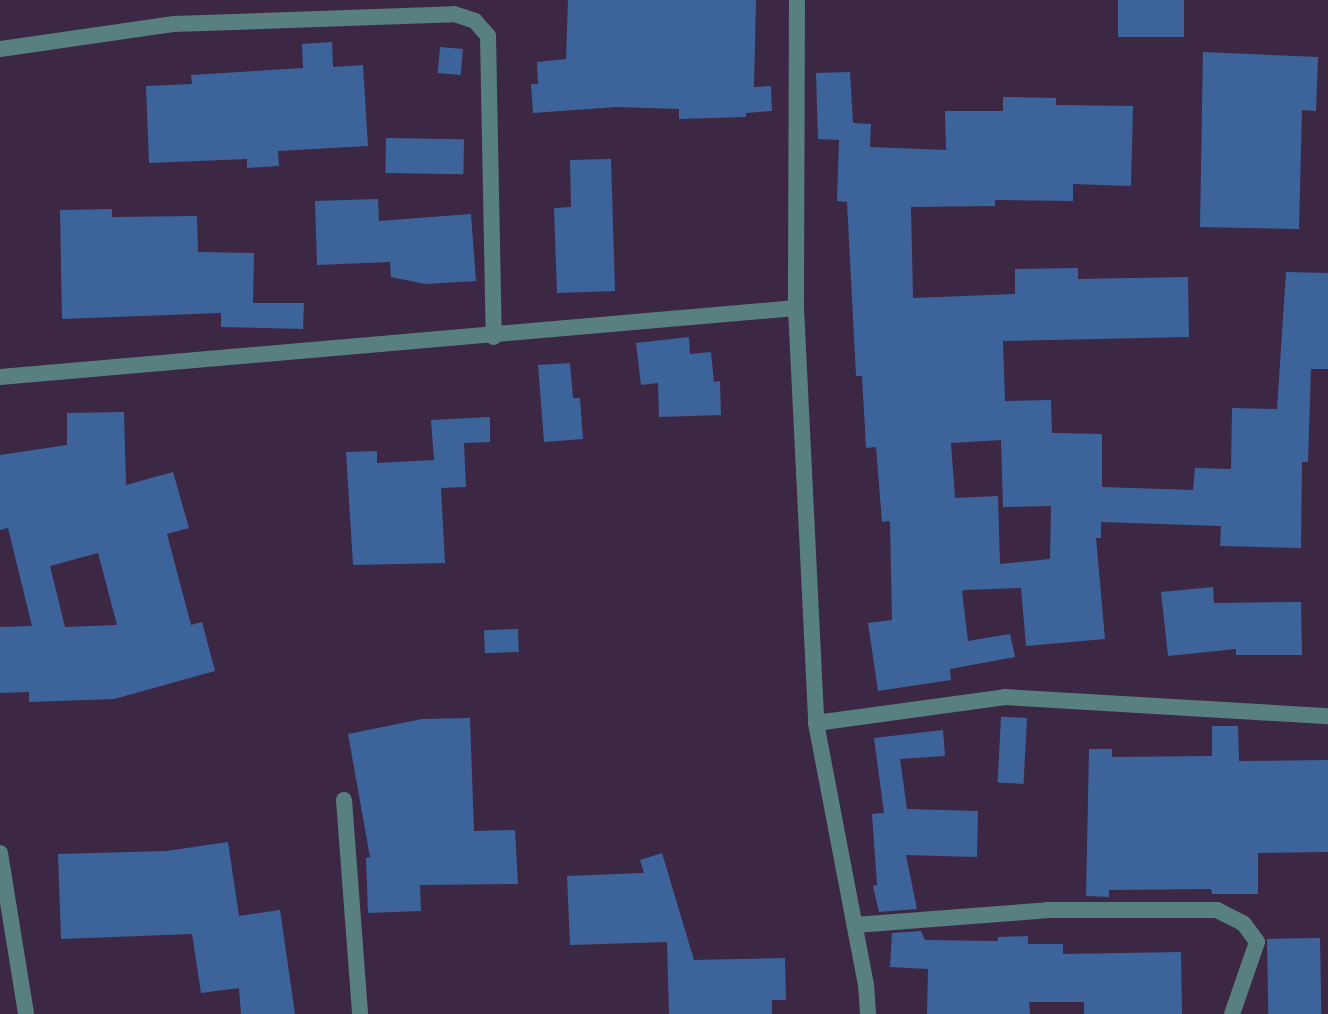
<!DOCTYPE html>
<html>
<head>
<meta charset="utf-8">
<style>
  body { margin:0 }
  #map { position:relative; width:1328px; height:1014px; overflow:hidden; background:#3c2844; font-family:Cabin,sans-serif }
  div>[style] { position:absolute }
  .building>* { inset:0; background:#3d649a; transform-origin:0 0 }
  .minor>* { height:16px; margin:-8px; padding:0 8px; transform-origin:8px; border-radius:8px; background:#598080 }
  span { translate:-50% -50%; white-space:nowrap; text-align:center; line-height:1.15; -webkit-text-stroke:7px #1e1521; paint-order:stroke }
</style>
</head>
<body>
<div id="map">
  <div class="building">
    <i style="clip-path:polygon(568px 0,756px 0,754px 87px,771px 86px,772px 111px,746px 113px,746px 117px,679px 119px,679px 109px,616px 107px,533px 113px,531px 84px,538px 84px,537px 62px,566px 59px)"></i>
    <i style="left:1118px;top:0;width:66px;height:37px"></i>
    <i style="clip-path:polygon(332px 42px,333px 67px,363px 65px,368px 146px,278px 151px,279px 166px,247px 168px,247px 159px,149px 163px,146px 86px,192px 84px,191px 75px,303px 68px,302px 44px)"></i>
    <i style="left:440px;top:47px;width:23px;height:26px;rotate:5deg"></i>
    <i style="clip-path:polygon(1203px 52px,1318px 57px,1316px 111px,1302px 110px,1299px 229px,1200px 227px)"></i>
    <i style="clip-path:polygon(evenodd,850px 72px,853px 123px,871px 124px,870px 147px,946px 150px,945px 111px,1003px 111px,1003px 97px,1056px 98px,1056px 105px,1133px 106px,1131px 186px,1073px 184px,1073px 201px,995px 200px,995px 206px,911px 207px,913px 298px,1015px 294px,1015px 269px,1078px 268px,1078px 279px,1188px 277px,1189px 337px,1003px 341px,1005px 401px,1051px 400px,1052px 433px,1102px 434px,1102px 487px,1193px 490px,1195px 468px,1231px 469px,1232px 408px,1277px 409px,1286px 272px,1328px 273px,1328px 369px,1311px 369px,1308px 462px,1302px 462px,1301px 548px,1220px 546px,1221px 526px,1101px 522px,1101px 538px,1096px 538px,1105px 639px,1026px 646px,1021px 588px,965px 590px,962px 591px,968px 641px,1010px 634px,1015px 657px,950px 669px,951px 680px,878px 691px,868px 623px,892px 620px,890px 521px,882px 522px,876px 447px,866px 448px,862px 376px,856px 376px,847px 202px,837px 201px,839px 140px,818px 139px,816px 73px,850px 72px,1001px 440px,1003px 507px,1051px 506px,1050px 559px,1000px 564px,998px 496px,955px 498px,951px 443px,1001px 440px)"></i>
    <i style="left:386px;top:138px;width:78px;height:35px;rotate:1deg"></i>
    <i style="clip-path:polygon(611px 159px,615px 291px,557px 293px,554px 208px,571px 207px,570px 160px)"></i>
    <i style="clip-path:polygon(378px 199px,379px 221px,471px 214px,476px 281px,425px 284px,391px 277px,390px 262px,317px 265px,315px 201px)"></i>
    <i style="clip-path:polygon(112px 209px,112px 217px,197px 216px,198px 252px,254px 253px,253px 303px,304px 303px,303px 329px,221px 327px,221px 313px,62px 319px,60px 210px)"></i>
    <i style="clip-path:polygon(689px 337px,690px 354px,711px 352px,714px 382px,720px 381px,721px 415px,659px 417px,658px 383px,641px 385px,636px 343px)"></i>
    <i style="clip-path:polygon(570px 363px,573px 398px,580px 398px,583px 439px,544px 442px,538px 365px)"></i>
    <i style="clip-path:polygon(evenodd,124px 412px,126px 485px,173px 472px,189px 528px,167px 534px,191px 625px,202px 622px,215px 671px,114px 699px,29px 702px,29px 692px,0 693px,0 627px,32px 626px,8px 528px,0 530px,0 455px,67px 445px,67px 413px,124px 412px,98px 553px,117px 625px,65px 627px,50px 566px,98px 553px)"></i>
    <i style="clip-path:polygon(490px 417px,490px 442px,464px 443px,466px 487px,441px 488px,445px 563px,353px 565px,346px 452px,377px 451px,377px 463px,434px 460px,431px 420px)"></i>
    <i style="clip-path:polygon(1213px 587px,1214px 603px,1301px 602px,1302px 655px,1236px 655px,1236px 649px,1168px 656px,1161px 592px)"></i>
    <i style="left:518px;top:629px;width:23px;height:34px;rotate:88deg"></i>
    <i style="clip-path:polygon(470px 718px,474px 831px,515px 830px,518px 884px,420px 885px,421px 911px,368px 913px,366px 858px,370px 857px,348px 734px,422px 719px)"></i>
    <i style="left:1027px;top:718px;width:66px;height:26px;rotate:93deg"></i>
    <i style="clip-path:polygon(1212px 726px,1238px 726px,1239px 761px,1328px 760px,1328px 852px,1258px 853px,1258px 894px,1212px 894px,1211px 889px,1109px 890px,1109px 897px,1086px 896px,1089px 749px,1112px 749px,1112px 757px,1212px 756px)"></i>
    <i style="clip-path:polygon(943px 730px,945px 756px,900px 759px,907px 809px,978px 811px,977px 857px,906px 855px,917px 909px,879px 912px,873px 886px,877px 885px,872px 814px,884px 813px,874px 738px)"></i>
    <i style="clip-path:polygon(228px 842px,239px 916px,280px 910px,295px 1014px,241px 1014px,239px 988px,201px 993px,192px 934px,61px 939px,58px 854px,166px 851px)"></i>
    <i style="clip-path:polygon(662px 853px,694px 960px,785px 958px,786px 1000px,772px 1000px,772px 1014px,669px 1014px,667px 942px,570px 945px,567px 876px,644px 873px,640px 860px)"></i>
    <i style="clip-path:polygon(921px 931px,925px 940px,998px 941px,998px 937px,1028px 936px,1028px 944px,1063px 944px,1063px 954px,1181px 952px,1182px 1014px,1084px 1014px,1084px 1002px,1029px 1002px,1030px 1014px,927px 1014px,928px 969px,890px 967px,892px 933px)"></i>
    <i style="left:1320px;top:938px;width:76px;height:53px;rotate:89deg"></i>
  </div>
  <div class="minor">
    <i style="left:797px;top:0;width:308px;rotate:90.2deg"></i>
    <i style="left:796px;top:308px;width:415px;rotate:87.2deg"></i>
    <i style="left:816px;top:723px;width:266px;rotate:79.2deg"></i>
    <i style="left:866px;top:984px;width:30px;rotate:86deg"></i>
    <i style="left:0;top:49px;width:176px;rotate:-8.2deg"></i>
    <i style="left:174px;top:24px;width:280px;rotate:-2deg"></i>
    <i style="left:454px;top:14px;width:22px;rotate:18deg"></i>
    <i style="left:475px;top:21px;width:20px;rotate:49deg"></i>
    <i style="left:488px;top:36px;width:301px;rotate:88.9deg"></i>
    <i style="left:0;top:377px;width:799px;rotate:-4.95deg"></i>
    <i style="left:816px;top:723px;width:191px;rotate:-7.8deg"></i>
    <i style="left:1005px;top:697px;width:324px;rotate:3.4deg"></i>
    <i style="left:344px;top:800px;width:215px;rotate:85.7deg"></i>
    <i style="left:0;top:853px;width:163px;rotate:80.8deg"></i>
    <i style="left:855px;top:925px;width:194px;rotate:-4.4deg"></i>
    <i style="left:1048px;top:910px;width:169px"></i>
    <i style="left:1217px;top:910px;width:30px;rotate:27deg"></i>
    <i style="left:1244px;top:924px;width:22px;rotate:54deg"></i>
    <i style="left:1257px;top:942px;width:76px;rotate:109.1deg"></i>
  </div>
</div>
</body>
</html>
